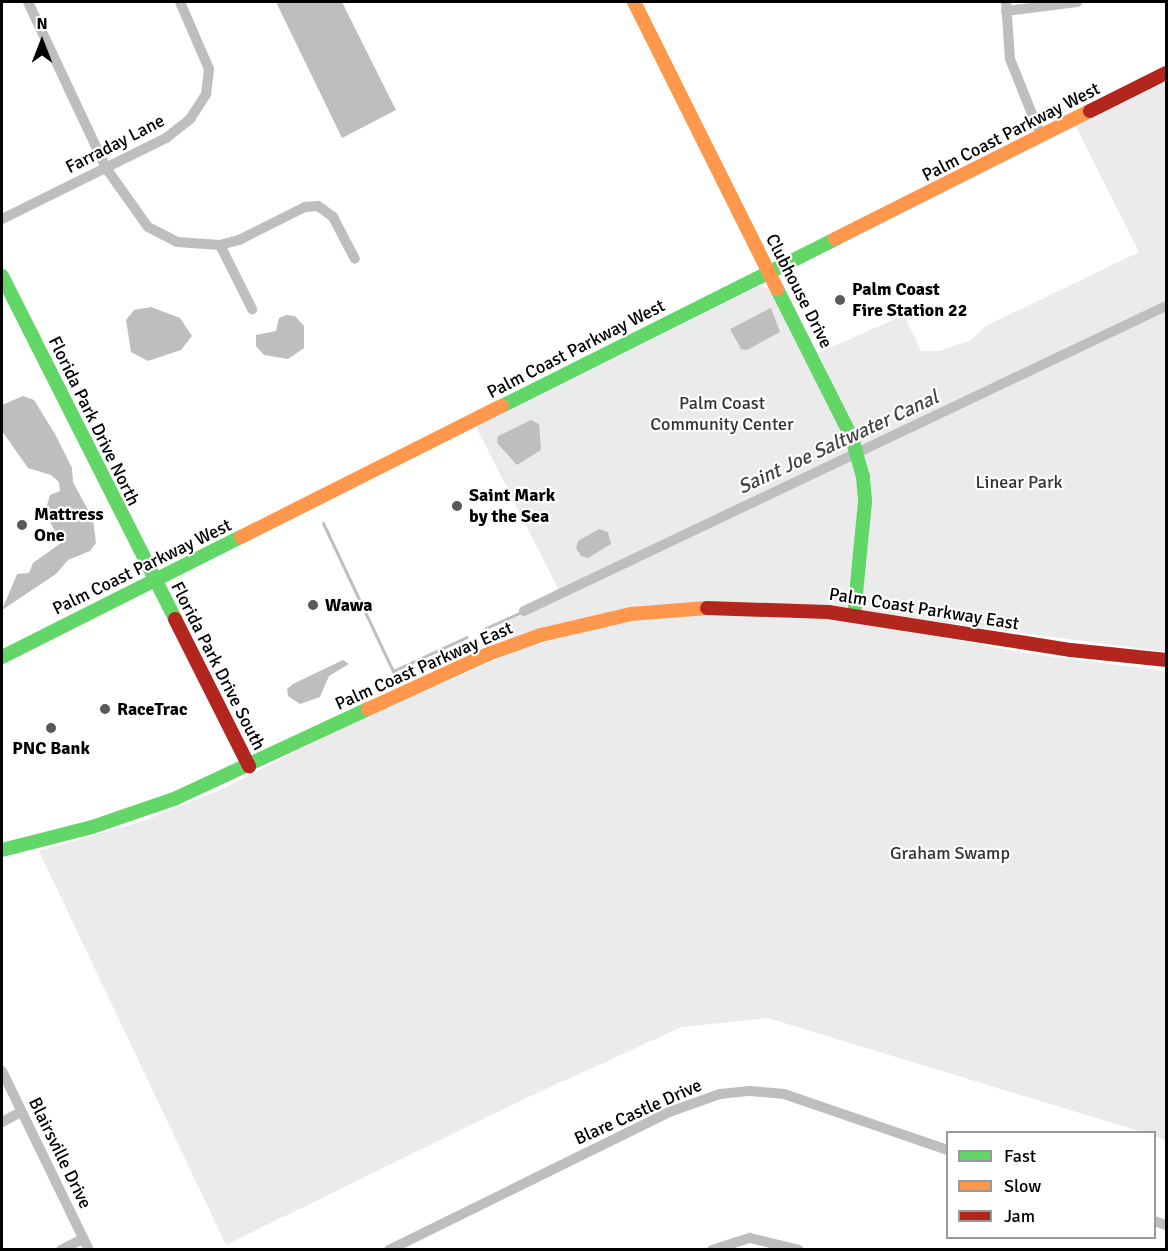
<!DOCTYPE html>
<html>
<head>
<meta charset="utf-8">
<style>
  body { margin:0 }
  #map { position:relative; width:1168px; height:1251px; overflow:hidden; background:#fff; font-family:Signika,sans-serif }
  div>[style] { position:absolute }
  .green>* { inset:0; background:#ebebeb }
  .water>* { inset:0; background:#bebebe }
  .stream>* { height:3px; margin:-1.5px; padding:0 1.5px; transform-origin:1.5px; border-radius:1.5px; background:#bebebe }
  .canal>* { height:10px; margin:-5px; padding:0 5px; transform-origin:5px; border-radius:5px; background:#bebebe }
  .street>* { height:10px; margin:-5px; padding:0 5px; transform-origin:5px; border-radius:5px; background:#bebebe }
  .fast>* { height:14px; margin:-7px; padding:0 7px; transform-origin:7px; border-radius:7px; background:#63d668 }
  .slow>* { height:14px; margin:-7px; padding:0 7px; transform-origin:7px; border-radius:7px; background:#ff974d }
  .jam>* { height:14px; margin:-7px; padding:0 7px; transform-origin:7px; border-radius:7px; background:#b3261e }
  .dots>* { width:16px; height:16px; translate:-50% -50%; box-sizing:border-box; border:3px solid #fff; border-radius:50% }
  span { translate:-50% -50%; white-space:nowrap; text-align:center; line-height:1.15; -webkit-text-stroke:4.5px #fff; paint-order:stroke }
  .street-label { font-size:18px; color:#000 }
  .poi-label { font-size:18px; color:#000; font-weight:700 }
  .left { translate:0 -50%; text-align:left }
  .park-label { font-size:18px; color:#323232 }
  .water-label { font-size:20px; color:#434343; font-style:italic }
  .frame { position:absolute; inset:0; border:3px solid #000; pointer-events:none }
  .legend { position:absolute; left:946px; top:1131px; width:210px; height:108px; box-sizing:border-box; background:#fff; border:2px solid #999; margin:0; padding:8px 10px; list-style:none; font-size:18px; color:#000 }
  .legend li { display:flex; align-items:center; gap:12px; height:30px }
  .legend b { width:30px; border:2px solid #999 }
  .north { position:absolute; left:12px; top:12px; width:60px; height:60px; -webkit-text-stroke:4px #fff; paint-order:stroke; rotate:0deg; font-size:16px; font-weight:700; line-height:24px; text-align:center; color:#000 }
  .north::after { content:''; display:block; margin:auto; width:21px; height:27px; background:#000; clip-path:polygon(50% 0,100% 100%,50% 72%,0 100%) }
</style>
</head>
<body>
<div id="map">
  <div class="green">
    <i style="clip-path:polygon(1166px 79px,1166px 652px,860px 611px,871px 481px,867px 462px,818px 353px,904px 315px,921px 351px,940px 351px,971px 340px,986px 326px,1139px 252px,1075px 125px)"></i>
    <i style="clip-path:polygon(760px 286px,769px 289px,837px 417px,854px 464px,860px 502px,846px 608px,711px 601px,513px 640px,508px 621px,563px 598px,476px 427px)"></i>
    <i style="clip-path:polygon(711px 613px,850px 620px,1025px 653px,1166px 671px,1166px 1140px,1155px 1136px,1154px 1132px,1142px 1132px,768px 1018px,682px 1027px,524px 1099px,226px 1245px,39px 851px,143px 821px,222px 789px,357px 721px,516px 651px,603px 625px)"></i>
  </div>
  <div class="water">
    <i style="clip-path:polygon(276px 2px,342px 2px,396px 110px,342px 138px)"></i>
    <i style="clip-path:polygon(151px 307px,180px 318px,192px 336px,181px 350px,148px 361px,131px 352px,126px 320px,134px 310px)"></i>
    <i style="clip-path:polygon(771px 308px,780px 332px,747px 350px,741px 349px,730px 329px)"></i>
    <i style="clip-path:polygon(286px 315px,295px 316px,304px 326px,304px 348px,288px 359px,264px 355px,256px 346px,256px 335px,276px 331px,279px 318px)"></i>
    <i style="clip-path:polygon(23px 396px,34px 400px,55px 434px,72px 468px,73px 482px,93px 519px,96px 543px,90px 551px,68px 560px,56px 574px,2px 610px,17px 574px,29px 573px,33px 563px,61px 543px,45px 512px,50px 495px,60px 491px,59px 482px,51px 475px,28px 468px,2px 431px,2px 405px)"></i>
    <i style="clip-path:polygon(531px 420px,539px 424px,541px 450px,517px 465px,497px 443px,498px 436px)"></i>
    <i style="clip-path:polygon(599px 529px,608px 532px,611px 544px,588px 558px,581px 556px,576px 548px,578px 541px)"></i>
    <i style="clip-path:polygon(343px 660px,349px 664px,329px 676px,320px 697px,300px 704px,288px 696px,287px 689px,293px 684px)"></i>
  </div>
  <div class="stream">
    <i style="left:323px;top:523px;width:164px;rotate:64.7deg"></i>
    <i style="left:393px;top:671px;width:81px;rotate:-24.7deg"></i>
    <i style="left:486px;top:628px;width:42px;rotate:-24.1deg"></i>
  </div>
  <div class="canal">
    <i style="left:524px;top:611px;width:711px;rotate:-25.41deg"></i>
  </div>
  <div class="street">
    <i style="left:28px;top:2px;width:183px;rotate:64.8deg"></i>
    <i style="left:106px;top:168px;width:72px;rotate:54.6deg"></i>
    <i style="left:148px;top:227px;width:33px;rotate:27deg"></i>
    <i style="left:177px;top:242px;width:43px;rotate:4deg"></i>
    <i style="left:220px;top:245px;width:20px;rotate:-15deg"></i>
    <i style="left:239px;top:240px;width:74px;rotate:-26.6deg"></i>
    <i style="left:305px;top:207px;width:13px;rotate:-4deg"></i>
    <i style="left:318px;top:206px;width:19px;rotate:36deg"></i>
    <i style="left:333px;top:217px;width:47px;rotate:62.4deg"></i>
    <i style="left:1006px;top:2px;width:57px;rotate:86deg"></i>
    <i style="left:1010px;top:59px;width:83px;rotate:68.1deg"></i>
    <i style="left:1006px;top:11px;width:72px;rotate:-7.2deg"></i>
    <i style="left:2px;top:219px;width:183px;rotate:-26.3deg"></i>
    <i style="left:166px;top:138px;width:31px;rotate:-38deg"></i>
    <i style="left:190px;top:119px;width:30px;rotate:-57deg"></i>
    <i style="left:206px;top:94px;width:25px;rotate:-83deg"></i>
    <i style="left:209px;top:69px;width:73px;rotate:-113.4deg"></i>
    <i style="left:220px;top:245px;width:72px;rotate:63.4deg"></i>
    <i style="left:2px;top:1071px;width:199px;rotate:64.1deg"></i>
    <i style="left:2px;top:1122px;width:21px;rotate:-28deg"></i>
    <i style="left:1154px;top:1221px;width:13px;rotate:18deg"></i>
    <i style="left:61px;top:1250px;width:25px;rotate:-27deg"></i>
    <i style="left:389px;top:1250px;width:312px;rotate:-26.2deg"></i>
    <i style="left:669px;top:1112px;width:54px;rotate:-19.4deg"></i>
    <i style="left:720px;top:1094px;width:30px;rotate:-6deg"></i>
    <i style="left:750px;top:1091px;width:34px;rotate:5deg"></i>
    <i style="left:784px;top:1094px;width:173px;rotate:18.9deg"></i>
    <i style="left:712px;top:1250px;width:40px;rotate:-18deg"></i>
    <i style="left:750px;top:1238px;width:50px;rotate:13.8deg"></i>
  </div>
  <div class="fast">
    <i style="left:2px;top:276px;width:384px;rotate:63.2deg"></i>
    <i style="left:777px;top:289px;width:167px;rotate:63.3deg"></i>
    <i style="left:852px;top:438px;width:41px;rotate:74.2deg"></i>
    <i style="left:863px;top:477px;width:25px;rotate:85deg"></i>
    <i style="left:865px;top:502px;width:113px;rotate:95.6deg"></i>
    <i style="left:502px;top:406px;width:373px;rotate:-26.6deg"></i>
    <i style="left:2px;top:657px;width:267px;rotate:-26.7deg"></i>
    <i style="left:2px;top:850px;width:93px;rotate:-14.3deg"></i>
    <i style="left:92px;top:827px;width:87px;rotate:-18.9deg"></i>
    <i style="left:174px;top:799px;width:214px;rotate:-24.9deg"></i>
  </div>
  <div class="slow">
    <i style="left:634px;top:2px;width:321px;rotate:63.5deg"></i>
    <i style="left:835px;top:239px;width:285px;rotate:-26.7deg"></i>
    <i style="left:241px;top:537px;width:292px;rotate:-26.7deg"></i>
    <i style="left:368px;top:709px;width:132px;rotate:-24.6deg"></i>
    <i style="left:488px;top:654px;width:56px;rotate:-19.7deg"></i>
    <i style="left:541px;top:635px;width:92px;rotate:-13.1deg"></i>
    <i style="left:631px;top:614px;width:76px;rotate:-4.5deg"></i>
  </div>
  <div class="jam">
    <i style="left:1090px;top:111px;width:85px;rotate:-26.6deg"></i>
    <i style="left:707px;top:608px;width:121px;rotate:1.9deg"></i>
    <i style="left:828px;top:612px;width:246px;rotate:8.9deg"></i>
    <i style="left:1071px;top:650px;width:96px;rotate:6deg"></i>
    <i style="left:175px;top:619px;width:165px;rotate:63.3deg"></i>
  </div>
  <div class="dots">
    <i style="left:840px;top:300px;background:#595959"></i>
    <i style="left:457px;top:506px;background:#595959"></i>
    <i style="left:22px;top:525px;background:#595959"></i>
    <i style="left:313px;top:605px;background:#595959"></i>
    <i style="left:105px;top:709px;background:#595959"></i>
    <i style="left:51px;top:728px;background:#595959"></i>
  </div>
  <div class="street-label">
    <span style="left:1011px;top:132px;rotate:-27deg">Palm Coast Parkway West</span>
    <span style="left:115px;top:144px;rotate:-27deg">Farraday Lane</span>
    <span style="left:799px;top:291px;rotate:63deg">Clubhouse Drive</span>
    <span style="left:576px;top:349px;rotate:-27deg">Palm Coast Parkway West</span>
    <span style="left:94px;top:421px;rotate:64deg">Florida Park Drive North</span>
    <span style="left:142px;top:567px;rotate:-26deg">Palm Coast Parkway West</span>
    <span style="left:924px;top:609px;rotate:9deg">Palm Coast Parkway East</span>
    <span style="left:218px;top:666px;rotate:63deg">Florida Park Drive South</span>
    <span style="left:424px;top:666px;rotate:-24deg">Palm Coast Parkway East</span>
    <span style="left:638px;top:1112px;rotate:-24deg">Blare Castle Drive</span>
    <span style="left:60px;top:1153px;rotate:64deg">Blairsville Drive</span>
  </div>
  <div class="poi-label">
    <span class="left" style="left:852px;top:300px">Palm Coast<br>Fire Station 22</span>
    <span class="left" style="left:469px;top:506px">Saint Mark<br>by the Sea</span>
    <span class="left" style="left:34px;top:525px">Mattress<br>One</span>
    <span class="left" style="left:325px;top:605px">Wawa</span>
    <span class="left" style="left:117px;top:709px">RaceTrac</span>
    <span style="left:51px;top:748px">PNC Bank</span>
  </div>
  <div class="park-label">
    <span style="left:722px;top:414px">Palm Coast<br>Community Center</span>
    <span style="left:1019px;top:482px">Linear Park</span>
    <span style="left:950px;top:853px">Graham Swamp</span>
  </div>
  <div class="water-label">
    <span style="left:838px;top:442px;rotate:-25deg">Saint Joe Saltwater Canal</span>
  </div>
  <div class="frame"></div>
  <ul class="legend">
  <li><b style="height:8px;background:#63d668"></b>Fast</li>
  <li><b style="height:8px;background:#ff974d"></b>Slow</li>
  <li><b style="height:8px;background:#b3261e"></b>Jam</li>
  </ul>
  <div class="north">N</div>
</div>
</body>
</html>
